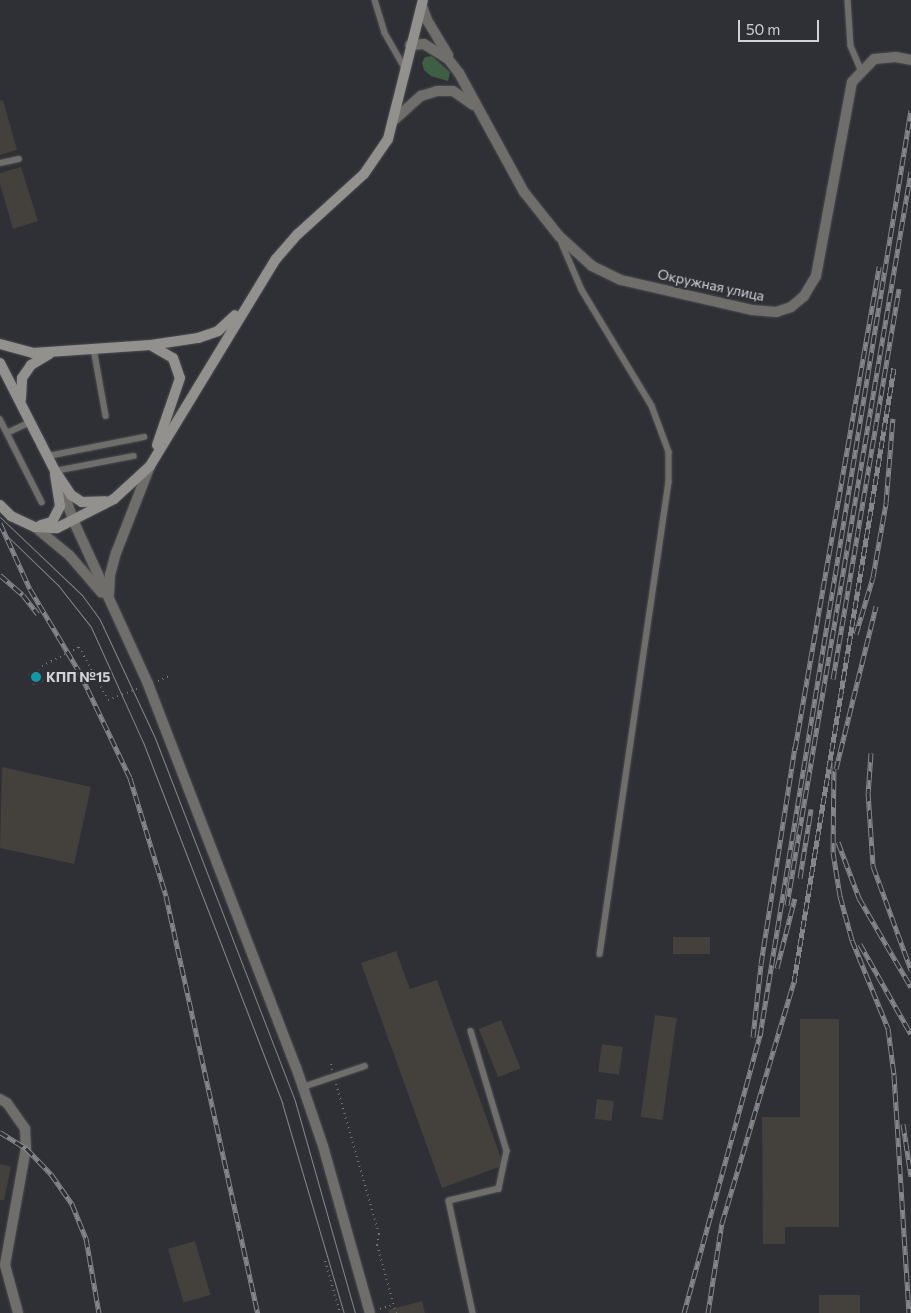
<!DOCTYPE html>
<html>
<head>
<meta charset="utf-8">
<style>
  body { margin:0 }
  #map { position:relative; width:911px; height:1313px; overflow:hidden; background:#2e3035; font-family:Commissioner,sans-serif }
  div>[style] { position:absolute }
  .green>* { inset:0; background:#3f5f44 }
  .building>* { inset:0; background:#44403c; transform-origin:0 0 }
  .path>* { height:2px; margin-top:-1px; transform-origin:0; background:repeating-linear-gradient(90deg,#76777c 0 1px,transparent 0 5px) }
  .roads { filter:drop-shadow(0 0 1px #4b4d52) drop-shadow(0 0 1px #4b4d52) }
  .lane>* { height:5.5px; margin:-2.75px; padding:0 2.75px; transform-origin:2.75px; border-radius:2.75px; background:#6f6e6b }
  .street>* { height:10px; margin:-5px; padding:0 5px; transform-origin:5px; border-radius:5px; background:#6f6e6b }
  .secondary>* { height:10px; margin:-5px; padding:0 5px; transform-origin:5px; border-radius:5px; background:#92918d }
  .tram>* { height:1px; margin:-0.5px; padding:0 0.5px; transform-origin:0.5px; border-radius:0.5px; background:#84868a }
  .rail>* { height:5px; margin-top:-2.5px; transform-origin:0; background:repeating-linear-gradient(90deg,#2e3035 0 9px,#84868a 0 18px); box-sizing:border-box; border-block:1px solid #84868a }
  .dots>* { width:14px; height:14px; translate:-50% -50%; box-sizing:border-box; border:2px solid #2e3035; border-radius:50% }
  span { translate:-50% -50%; white-space:nowrap; text-align:center; line-height:1.15; -webkit-text-stroke:4px #2e3035; paint-order:stroke }
  .street-label { font-size:14px; color:#d1d2d6 }
  .poi-label { font-size:14px; color:#d1d2d6; font-weight:700 }
  .left { translate:0 -50%; text-align:left }
  .scale { position:absolute; left:738px; top:20px; width:81px; height:22px; box-sizing:border-box; border:2px solid #d1d2d6; border-top:0; padding-left:6px; font-size:15px; line-height:18px; white-space:nowrap; color:#d1d2d6; -webkit-text-stroke:4px #2e3035; paint-order:stroke }
</style>
</head>
<body>
<div id="map">
  <div class="green">
    <i style="clip-path:polygon(432px 56px,450px 72px,448px 81px,431px 76px,424px 70px,422px 63px,425px 57px)"></i>
  </div>
  <div class="building">
    <i style="clip-path:polygon(3px 100px,17px 150px,0 155px,0 101px)"></i>
    <i style="clip-path:polygon(21px 167px,38px 221px,13px 229px,0 184px,0 173px)"></i>
    <i style="left:39px;top:669px;width:13px;height:12px;rotate:67deg"></i>
    <i style="clip-path:polygon(2px 767px,91px 787px,74px 864px,0 848px)"></i>
    <i style="left:710px;top:937px;width:17px;height:37px;rotate:90deg"></i>
    <i style="clip-path:polygon(396px 951px,410px 989px,437px 980px,501px 1158px,499px 1167px,442px 1188px,361px 963px)"></i>
    <i style="left:655px;top:1015px;width:22px;height:103px;rotate:8deg"></i>
    <i style="clip-path:polygon(800px 1019px,839px 1019px,839px 1227px,785px 1227px,785px 1244px,763px 1244px,762px 1117px,800px 1117px)"></i>
    <i style="left:501px;top:1020px;width:52px;height:24px;rotate:68deg"></i>
    <i style="left:602px;top:1044px;width:21px;height:28px;rotate:8deg"></i>
    <i style="left:597px;top:1099px;width:17px;height:20px;rotate:7deg"></i>
    <i style="clip-path:polygon(0 1164px,11px 1167px,4px 1200px,0 1200px)"></i>
    <i style="left:195px;top:1241px;width:56px;height:28px;rotate:74deg"></i>
    <i style="left:819px;top:1295px;width:41px;height:18px"></i>
    <i style="clip-path:polygon(422px 1301px,425px 1313px,389px 1313px,388px 1310px)"></i>
  </div>
  <div class="path">
    <i style="left:42px;top:666px;width:42px;rotate:-27.2deg"></i>
    <i style="left:79px;top:647px;width:60px;rotate:61.3deg"></i>
    <i style="left:108px;top:700px;width:34px;rotate:-21deg"></i>
    <i style="left:158px;top:681px;width:13px;rotate:-23deg"></i>
    <i style="left:331px;top:1064px;width:6px;rotate:81deg"></i>
    <i style="left:336px;top:1084px;width:156px;rotate:74deg"></i>
    <i style="left:379px;top:1234px;width:11px;rotate:100deg"></i>
    <i style="left:377px;top:1245px;width:71px;rotate:74.4deg"></i>
    <i style="left:325px;top:1261px;width:54px;rotate:73.9deg"></i>
    <i style="left:380px;top:1309px;width:14px;rotate:-17deg"></i>
  </div>
  <div class="roads">
    <div class="lane">
      <i style="left:375px;top:0;width:34px;rotate:73deg"></i>
      <i style="left:385px;top:33px;width:40px;rotate:60.3deg"></i>
      <i style="left:848px;top:0;width:46px;rotate:86.3deg"></i>
      <i style="left:851px;top:46px;width:26px;rotate:67deg"></i>
      <i style="left:0;top:163px;width:19px;rotate:-12deg"></i>
      <i style="left:561px;top:241px;width:53px;rotate:66.8deg"></i>
      <i style="left:582px;top:290px;width:135px;rotate:58.9deg"></i>
      <i style="left:652px;top:406px;width:49px;rotate:69.7deg"></i>
      <i style="left:669px;top:452px;width:30px;rotate:90deg"></i>
      <i style="left:669px;top:482px;width:477px;rotate:98.3deg"></i>
      <i style="left:94px;top:349px;width:68px;rotate:79.8deg"></i>
      <i style="left:0;top:419px;width:93px;rotate:63.2deg"></i>
      <i style="left:7px;top:433px;width:26px;rotate:-25deg"></i>
      <i style="left:48px;top:456px;width:98px;rotate:-11.2deg"></i>
      <i style="left:55px;top:471px;width:80px;rotate:-10.8deg"></i>
      <i style="left:471px;top:1031px;width:125px;rotate:73.3deg"></i>
      <i style="left:507px;top:1151px;width:39px;rotate:102deg"></i>
      <i style="left:499px;top:1189px;width:51px;rotate:166.5deg"></i>
      <i style="left:449px;top:1201px;width:115px;rotate:77.9deg"></i>
      <i style="left:303px;top:1087px;width:65px;rotate:-18.7deg"></i>
    </div>
    <div class="street">
      <i style="left:422px;top:6px;width:15px;rotate:70deg"></i>
      <i style="left:427px;top:20px;width:41px;rotate:59deg"></i>
      <i style="left:410px;top:45px;width:14px;rotate:-4deg"></i>
      <i style="left:424px;top:44px;width:28px;rotate:32deg"></i>
      <i style="left:448px;top:59px;width:18px;rotate:52deg"></i>
      <i style="left:459px;top:73px;width:136px;rotate:61.4deg"></i>
      <i style="left:524px;top:192px;width:56px;rotate:51.5deg"></i>
      <i style="left:559px;top:236px;width:45px;rotate:42.3deg"></i>
      <i style="left:592px;top:266px;width:32px;rotate:26deg"></i>
      <i style="left:621px;top:280px;width:134px;rotate:12.9deg"></i>
      <i style="left:752px;top:310px;width:24px;rotate:5deg"></i>
      <i style="left:776px;top:312px;width:16px;rotate:-18deg"></i>
      <i style="left:791px;top:307px;width:17px;rotate:-40deg"></i>
      <i style="left:804px;top:296px;width:23px;rotate:-59deg"></i>
      <i style="left:816px;top:276px;width:197px;rotate:-79.5deg"></i>
      <i style="left:852px;top:82px;width:32px;rotate:-46deg"></i>
      <i style="left:874px;top:59px;width:22px;rotate:-5deg"></i>
      <i style="left:896px;top:57px;width:15px;rotate:11deg"></i>
      <i style="left:393px;top:121px;width:38px;rotate:-42deg"></i>
      <i style="left:421px;top:96px;width:17px;rotate:-17deg"></i>
      <i style="left:437px;top:91px;width:16px"></i>
      <i style="left:453px;top:91px;width:24px;rotate:35deg"></i>
      <i style="left:59px;top:481px;width:44px;rotate:69.9deg"></i>
      <i style="left:74px;top:522px;width:178px;rotate:65.4deg"></i>
      <i style="left:148px;top:684px;width:411px;rotate:68.9deg"></i>
      <i style="left:296px;top:1067px;width:83px;rotate:71.1deg"></i>
      <i style="left:323px;top:1146px;width:173px;rotate:74.3deg"></i>
      <i style="left:35px;top:527px;width:45px;rotate:39.6deg"></i>
      <i style="left:70px;top:556px;width:48px;rotate:49.3deg"></i>
      <i style="left:109px;top:594px;width:19px;rotate:-87deg"></i>
      <i style="left:110px;top:575px;width:23px;rotate:-75deg"></i>
      <i style="left:116px;top:553px;width:93px;rotate:-68.7deg"></i>
      <i style="left:0;top:1099px;width:8px;rotate:30deg"></i>
      <i style="left:7px;top:1103px;width:32px;rotate:55deg"></i>
      <i style="left:25px;top:1129px;width:19px;rotate:87deg"></i>
      <i style="left:26px;top:1148px;width:119px;rotate:100.2deg"></i>
      <i style="left:5px;top:1265px;width:50px;rotate:74.8deg"></i>
    </div>
    <div class="secondary">
      <i style="left:0;top:344px;width:34px;rotate:15deg"></i>
      <i style="left:33px;top:353px;width:118px;rotate:-3.9deg"></i>
      <i style="left:151px;top:345px;width:48px;rotate:-8.5deg"></i>
      <i style="left:198px;top:338px;width:21px;rotate:-19deg"></i>
      <i style="left:218px;top:331px;width:23px;rotate:-43deg"></i>
      <i style="left:152px;top:346px;width:24px;rotate:30deg"></i>
      <i style="left:173px;top:358px;width:21px;rotate:71deg"></i>
      <i style="left:180px;top:378px;width:71px;rotate:108.9deg"></i>
      <i style="left:0;top:363px;width:121px;rotate:63deg"></i>
      <i style="left:55px;top:471px;width:29px;rotate:56deg"></i>
      <i style="left:71px;top:495px;width:13px;rotate:32deg"></i>
      <i style="left:82px;top:502px;width:23px;rotate:-2deg"></i>
      <i style="left:21px;top:399px;width:21px;rotate:-87deg"></i>
      <i style="left:22px;top:378px;width:16px;rotate:-55deg"></i>
      <i style="left:31px;top:365px;width:21px;rotate:-31deg"></i>
      <i style="left:0;top:505px;width:16px;rotate:45deg"></i>
      <i style="left:11px;top:516px;width:26px;rotate:25deg"></i>
      <i style="left:35px;top:527px;width:22px;rotate:3deg"></i>
      <i style="left:57px;top:528px;width:64px;rotate:-27deg"></i>
      <i style="left:114px;top:499px;width:49px;rotate:-42.5deg"></i>
      <i style="left:150px;top:466px;width:242px;rotate:-58.7deg"></i>
      <i style="left:276px;top:259px;width:33px;rotate:-49deg"></i>
      <i style="left:298px;top:234px;width:89px;rotate:-42.3deg"></i>
      <i style="left:364px;top:174px;width:42px;rotate:-55.6deg"></i>
      <i style="left:388px;top:139px;width:143px;rotate:-75.9deg"></i>
      <i style="left:41px;top:525px;width:11px;rotate:-15deg"></i>
      <i style="left:52px;top:522px;width:18px;rotate:-63deg"></i>
      <i style="left:60px;top:506px;width:32px;rotate:-99deg"></i>
    </div>
  </div>
  <div class="tram">
    <i style="left:0;top:517px;width:113px;rotate:43.6deg"></i>
    <i style="left:82px;top:595px;width:31px;rotate:54deg"></i>
    <i style="left:100px;top:620px;width:130px;rotate:65deg"></i>
    <i style="left:155px;top:738px;width:389px;rotate:68.9deg"></i>
    <i style="left:295px;top:1101px;width:220px;rotate:74.2deg"></i>
    <i style="left:0;top:529px;width:81px;rotate:44deg"></i>
    <i style="left:58px;top:585px;width:53px;rotate:51.8deg"></i>
    <i style="left:91px;top:627px;width:126px;rotate:65.7deg"></i>
    <i style="left:143px;top:742px;width:387px;rotate:68.9deg"></i>
    <i style="left:282px;top:1103px;width:219px;rotate:73.6deg"></i>
  </div>
  <div class="rail">
    <i style="left:0;top:523px;width:72px;rotate:65.6deg"></i>
    <i style="left:30px;top:589px;width:98px;rotate:59.2deg"></i>
    <i style="left:80px;top:673px;width:116px;rotate:64.5deg"></i>
    <i style="left:130px;top:778px;width:123px;rotate:73deg"></i>
    <i style="left:166px;top:896px;width:427px;rotate:77.6deg"></i>
    <i style="left:0;top:575px;width:30px;rotate:41deg"></i>
    <i style="left:23px;top:595px;width:24px;rotate:52deg"></i>
    <i style="left:856px;top:634px;width:59px;rotate:-73.4deg"></i>
    <i style="left:873px;top:577px;width:75px;rotate:-80deg"></i>
    <i style="left:886px;top:503px;width:85px;rotate:-85.3deg"></i>
    <i style="left:833px;top:679px;width:396px;rotate:-80.4deg"></i>
    <i style="left:795px;top:749px;width:490px;rotate:-80.1deg"></i>
    <i style="left:871px;top:753px;width:39px;rotate:94deg"></i>
    <i style="left:868px;top:792px;width:74px;rotate:86.1deg"></i>
    <i style="left:873px;top:866px;width:111px;rotate:69.9deg"></i>
    <i style="left:834px;top:762px;width:90px;rotate:90.6deg"></i>
    <i style="left:833px;top:852px;width:45px;rotate:81deg"></i>
    <i style="left:840px;top:896px;width:46px;rotate:74.7deg"></i>
    <i style="left:852px;top:940px;width:95px;rotate:67.8deg"></i>
    <i style="left:888px;top:1028px;width:47px;rotate:82.7deg"></i>
    <i style="left:894px;top:1075px;width:238px;rotate:86.4deg"></i>
    <i style="left:836px;top:769px;width:168px;rotate:-76.2deg"></i>
    <i style="left:838px;top:842px;width:60px;rotate:69.4deg"></i>
    <i style="left:859px;top:898px;width:103px;rotate:59.7deg"></i>
    <i style="left:800px;top:878px;width:70px;rotate:-80.9deg"></i>
    <i style="left:787px;top:905px;width:744px;rotate:-80.41deg"></i>
    <i style="left:860px;top:944px;width:103px;rotate:60.5deg"></i>
    <i style="left:777px;top:968px;width:72px;rotate:-75.6deg"></i>
    <i style="left:760px;top:1036px;width:938px;rotate:-80.74deg"></i>
    <i style="left:753px;top:1037px;width:73px;rotate:-83.7deg"></i>
    <i style="left:761px;top:964px;width:220px;rotate:-81.1deg"></i>
    <i style="left:903px;top:1124px;width:53px;rotate:81.3deg"></i>
    <i style="left:0;top:1132px;width:31px;rotate:32deg"></i>
    <i style="left:26px;top:1148px;width:36px;rotate:46deg"></i>
    <i style="left:51px;top:1174px;width:37px;rotate:55deg"></i>
    <i style="left:72px;top:1204px;width:37px;rotate:68deg"></i>
    <i style="left:86px;top:1238px;width:76px;rotate:80.2deg"></i>
    <i style="left:684px;top:1313px;width:292px;rotate:-74.7deg"></i>
    <i style="left:708px;top:1313px;width:91px;rotate:-81.2deg"></i>
    <i style="left:722px;top:1223px;width:252px;rotate:-73.4deg"></i>
    <i style="left:794px;top:982px;width:622px;rotate:-80.75deg"></i>
  </div>
  <div class="dots">
    <i style="left:36px;top:677px;background:#0f9aa8"></i>
  </div>
  <div class="street-label">
    <span style="left:711px;top:285px;rotate:12deg">Окружная улица</span>
  </div>
  <div class="poi-label">
    <span class="left" style="left:46px;top:677px">КПП №15</span>
  </div>
  <div class="scale">50 m</div>
</div>
</body>
</html>
